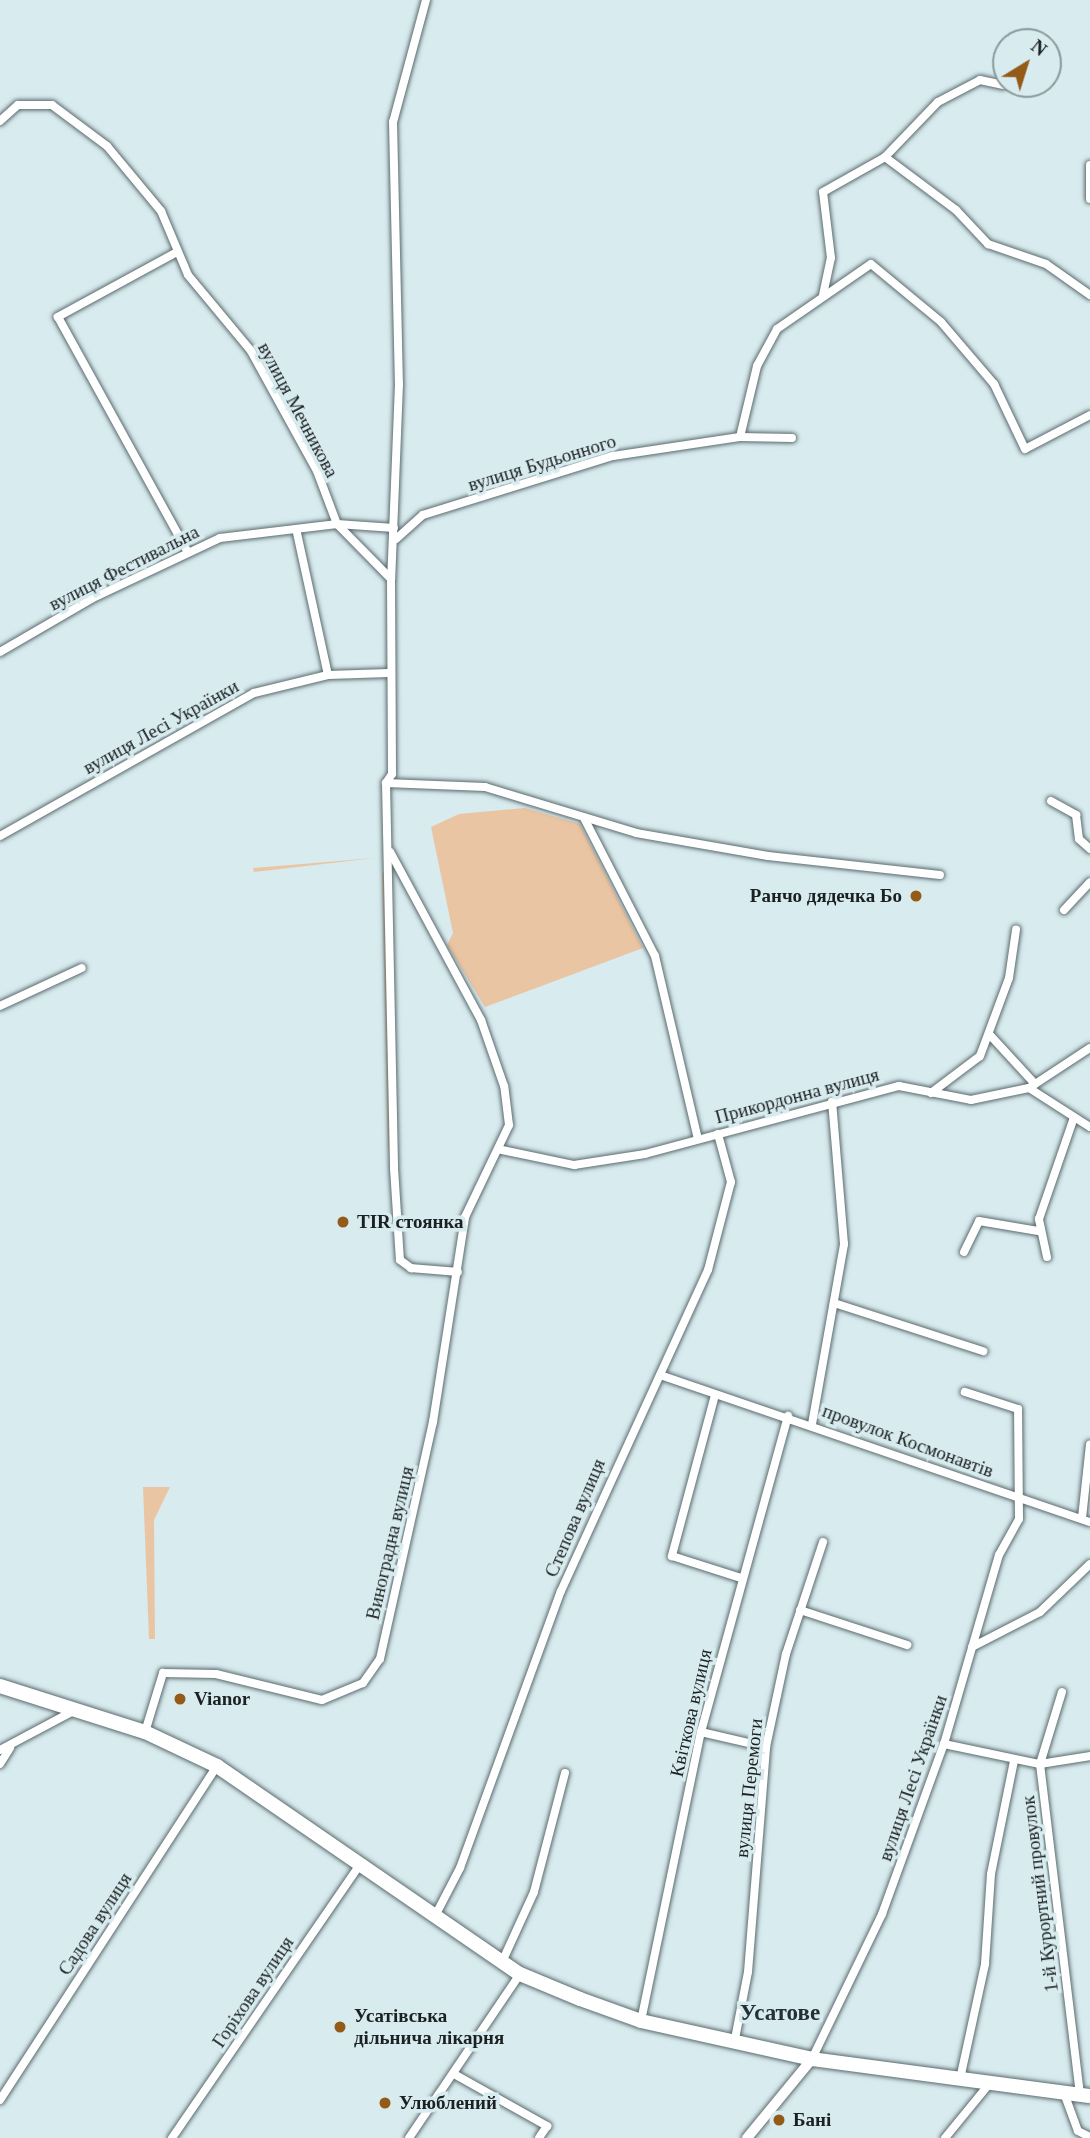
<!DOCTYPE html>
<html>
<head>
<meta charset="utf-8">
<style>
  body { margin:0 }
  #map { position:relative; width:1090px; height:2138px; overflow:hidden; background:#d8ebee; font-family:"Times New Roman",serif }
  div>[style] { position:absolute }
  .green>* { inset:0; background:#eac5a4 }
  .roads { filter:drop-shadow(0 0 2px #5b6b6e) drop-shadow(0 0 2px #5b6b6e) }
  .street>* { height:8px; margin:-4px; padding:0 4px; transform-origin:4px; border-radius:4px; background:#fff }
  .secondary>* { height:10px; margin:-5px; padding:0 5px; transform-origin:5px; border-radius:5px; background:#fff }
  .highway>* { height:14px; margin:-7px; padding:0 7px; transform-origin:7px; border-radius:7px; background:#fff }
  .dots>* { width:19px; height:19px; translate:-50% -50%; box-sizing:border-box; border:4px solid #d8ebee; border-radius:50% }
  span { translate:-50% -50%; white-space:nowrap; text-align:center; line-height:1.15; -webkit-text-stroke:7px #d8ebee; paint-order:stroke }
  .street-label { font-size:19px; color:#1b2123 }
  .poi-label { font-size:19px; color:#1b2123; font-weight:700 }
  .right { translate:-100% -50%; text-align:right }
  .left { translate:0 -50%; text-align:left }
  .quarter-label { font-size:23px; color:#233134; font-weight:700 }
  .north { position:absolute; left:992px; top:28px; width:70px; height:70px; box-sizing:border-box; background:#d8ebee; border:2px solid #8c9a9d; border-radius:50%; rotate:38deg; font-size:19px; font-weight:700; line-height:28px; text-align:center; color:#1b2123 }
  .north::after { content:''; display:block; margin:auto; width:24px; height:32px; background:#945a17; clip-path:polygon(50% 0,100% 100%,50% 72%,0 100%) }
</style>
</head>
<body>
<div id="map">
  <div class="green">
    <i style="clip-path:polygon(525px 808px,580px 824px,643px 948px,485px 1007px,447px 945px,453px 933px,431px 827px,459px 814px)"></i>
    <i style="clip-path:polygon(375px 858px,254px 872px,253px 868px)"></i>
    <i style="clip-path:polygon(385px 872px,390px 1148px,388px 1149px,382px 873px)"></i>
    <i style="clip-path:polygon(143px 1487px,170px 1487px,154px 1520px,155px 1639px,149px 1639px)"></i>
  </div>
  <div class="roads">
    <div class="street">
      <i style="left:426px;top:0;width:126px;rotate:105.1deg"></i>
      <i style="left:393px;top:122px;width:262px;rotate:88.7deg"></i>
      <i style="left:399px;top:384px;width:195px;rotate:92.3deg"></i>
      <i style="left:391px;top:579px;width:195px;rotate:89.7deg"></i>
      <i style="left:392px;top:774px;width:11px;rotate:124deg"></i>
      <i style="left:386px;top:783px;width:385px;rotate:88.8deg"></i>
      <i style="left:394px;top:1168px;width:92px;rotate:86.3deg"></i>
      <i style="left:400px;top:1260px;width:14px;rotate:36deg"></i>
      <i style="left:411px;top:1268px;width:47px;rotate:4.9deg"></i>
      <i style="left:0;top:121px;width:24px;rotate:-42deg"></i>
      <i style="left:18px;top:105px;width:34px"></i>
      <i style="left:52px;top:105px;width:69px;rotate:36.7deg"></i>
      <i style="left:107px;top:146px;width:85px;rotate:50.3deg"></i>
      <i style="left:161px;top:211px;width:69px;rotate:67.1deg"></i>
      <i style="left:188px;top:275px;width:99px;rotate:50.3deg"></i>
      <i style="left:251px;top:351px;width:137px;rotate:61.2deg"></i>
      <i style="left:317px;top:471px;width:57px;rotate:69.3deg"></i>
      <i style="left:337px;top:524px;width:77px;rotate:45.5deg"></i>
      <i style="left:885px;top:157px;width:89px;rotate:36.7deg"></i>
      <i style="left:956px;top:210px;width:47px;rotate:46.7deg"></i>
      <i style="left:988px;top:244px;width:61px;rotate:19deg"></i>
      <i style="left:1046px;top:264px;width:54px;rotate:35.2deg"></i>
      <i style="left:1090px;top:165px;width:34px;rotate:90deg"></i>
      <i style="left:177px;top:252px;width:136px;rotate:151.4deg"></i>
      <i style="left:58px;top:317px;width:267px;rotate:61.1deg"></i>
      <i style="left:823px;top:295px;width:38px;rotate:-78deg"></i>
      <i style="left:831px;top:258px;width:66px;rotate:-96.9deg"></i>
      <i style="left:823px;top:192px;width:71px;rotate:-29.4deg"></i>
      <i style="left:885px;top:157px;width:76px;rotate:-46.1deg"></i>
      <i style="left:938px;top:102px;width:47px;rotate:-27.6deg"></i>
      <i style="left:980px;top:80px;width:24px;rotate:12deg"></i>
      <i style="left:740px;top:437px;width:73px;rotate:-76.5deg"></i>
      <i style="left:757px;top:366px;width:42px;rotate:-61.6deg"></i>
      <i style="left:777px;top:329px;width:114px;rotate:-34.7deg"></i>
      <i style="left:871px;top:264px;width:91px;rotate:39.6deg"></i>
      <i style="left:941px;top:322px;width:82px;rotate:49.5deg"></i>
      <i style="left:994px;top:384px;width:72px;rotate:64.5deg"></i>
      <i style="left:1025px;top:449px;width:73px;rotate:-27.6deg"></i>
      <i style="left:297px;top:533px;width:145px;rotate:77.7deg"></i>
      <i style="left:396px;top:539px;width:36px;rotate:-42deg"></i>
      <i style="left:423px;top:515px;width:199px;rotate:-17.3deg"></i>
      <i style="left:613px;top:456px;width:128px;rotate:-8.5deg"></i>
      <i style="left:740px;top:437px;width:52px;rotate:1.1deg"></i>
      <i style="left:0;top:652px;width:105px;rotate:-30.2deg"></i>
      <i style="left:91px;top:599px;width:143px;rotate:-25.3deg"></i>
      <i style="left:220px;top:538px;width:118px;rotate:-6.8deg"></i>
      <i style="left:337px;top:524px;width:57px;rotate:4deg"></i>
      <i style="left:386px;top:783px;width:99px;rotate:2.3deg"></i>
      <i style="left:485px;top:787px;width:158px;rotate:16.9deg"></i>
      <i style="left:636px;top:833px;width:134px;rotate:9.9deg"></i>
      <i style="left:768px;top:856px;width:173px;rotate:6.3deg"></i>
      <i style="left:1051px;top:801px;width:29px;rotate:29deg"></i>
      <i style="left:1076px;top:815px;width:24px;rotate:83deg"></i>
      <i style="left:1079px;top:839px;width:15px;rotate:42deg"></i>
      <i style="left:584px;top:818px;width:155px;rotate:62.8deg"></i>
      <i style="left:655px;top:956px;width:188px;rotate:76.8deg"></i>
      <i style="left:0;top:836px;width:291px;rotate:-29.4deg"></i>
      <i style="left:254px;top:693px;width:76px;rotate:-13.7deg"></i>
      <i style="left:328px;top:675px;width:61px;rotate:-1.9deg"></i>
      <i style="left:1064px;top:910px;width:38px;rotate:-47deg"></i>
      <i style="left:0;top:1006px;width:90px;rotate:-24.9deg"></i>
      <i style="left:989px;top:1034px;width:68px;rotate:47.4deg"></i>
      <i style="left:1029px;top:1088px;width:73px;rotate:-33.3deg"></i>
      <i style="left:931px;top:1093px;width:61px;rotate:-37.1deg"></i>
      <i style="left:980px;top:1056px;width:83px;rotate:-69.6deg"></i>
      <i style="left:1009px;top:978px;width:49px;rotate:-81.7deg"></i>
      <i style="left:502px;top:1150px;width:74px;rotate:11.8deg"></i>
      <i style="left:574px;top:1165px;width:72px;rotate:-8.8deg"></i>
      <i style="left:645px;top:1154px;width:263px;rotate:-15deg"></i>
      <i style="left:899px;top:1086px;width:73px;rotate:11deg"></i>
      <i style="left:971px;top:1100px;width:59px;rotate:-11.7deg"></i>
      <i style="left:1029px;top:1088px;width:72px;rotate:32.6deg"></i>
      <i style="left:964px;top:1252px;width:34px;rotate:-64deg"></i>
      <i style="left:979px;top:1221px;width:60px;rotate:9.6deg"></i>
      <i style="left:1047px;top:1257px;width:39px;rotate:-102deg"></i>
      <i style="left:1039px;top:1219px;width:105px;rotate:-71deg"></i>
      <i style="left:834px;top:1303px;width:157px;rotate:17.9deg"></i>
      <i style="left:660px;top:1375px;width:454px;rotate:18.9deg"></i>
      <i style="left:715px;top:1395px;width:167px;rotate:105deg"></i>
      <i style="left:672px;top:1556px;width:72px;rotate:17.7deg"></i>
      <i style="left:812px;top:1424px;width:183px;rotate:-79.9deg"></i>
      <i style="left:844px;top:1244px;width:143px;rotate:-94.8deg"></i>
      <i style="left:1082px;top:1518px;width:74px;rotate:-83.8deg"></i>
      <i style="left:800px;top:1610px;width:113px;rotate:18.1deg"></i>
      <i style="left:972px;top:1647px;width:76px;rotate:-27.2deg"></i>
      <i style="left:1040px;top:1612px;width:69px;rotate:-43.8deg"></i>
      <i style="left:1062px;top:1692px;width:75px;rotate:107deg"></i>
      <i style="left:1040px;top:1764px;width:333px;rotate:83.1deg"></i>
      <i style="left:145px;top:1732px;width:62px;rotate:-73deg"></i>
      <i style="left:163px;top:1673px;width:53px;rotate:1.1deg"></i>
      <i style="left:216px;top:1674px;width:109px;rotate:13.8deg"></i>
      <i style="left:322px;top:1700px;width:44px;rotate:-22.5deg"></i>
      <i style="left:363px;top:1683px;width:29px;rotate:-55deg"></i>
      <i style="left:380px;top:1659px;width:243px;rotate:-77.4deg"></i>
      <i style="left:433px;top:1422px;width:207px;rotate:-81.1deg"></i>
      <i style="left:465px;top:1217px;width:102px;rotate:-64.4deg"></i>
      <i style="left:509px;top:1125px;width:39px;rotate:-97deg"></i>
      <i style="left:504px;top:1086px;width:70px;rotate:-109.2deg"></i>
      <i style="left:481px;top:1020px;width:191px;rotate:-118.4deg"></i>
      <i style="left:701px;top:1732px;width:67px;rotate:13deg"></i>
      <i style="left:944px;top:1744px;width:98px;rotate:11.8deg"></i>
      <i style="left:1040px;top:1764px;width:51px;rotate:-9.1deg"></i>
      <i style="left:0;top:1750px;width:87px;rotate:-28deg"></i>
      <i style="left:0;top:1764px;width:19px;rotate:-58deg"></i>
      <i style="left:435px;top:1916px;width:54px;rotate:-62.5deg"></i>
      <i style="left:460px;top:1868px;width:295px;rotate:-70deg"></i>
      <i style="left:561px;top:1591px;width:353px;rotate:-65.4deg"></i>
      <i style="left:708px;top:1270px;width:91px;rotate:-75.4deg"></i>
      <i style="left:731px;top:1182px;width:50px;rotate:-105.2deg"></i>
      <i style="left:502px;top:1962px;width:77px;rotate:-65.4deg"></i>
      <i style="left:534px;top:1892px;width:123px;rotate:-75.4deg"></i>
      <i style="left:641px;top:2021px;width:295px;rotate:-78.3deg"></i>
      <i style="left:701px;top:1732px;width:328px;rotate:-74.6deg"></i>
      <i style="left:734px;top:2044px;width:73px;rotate:-79deg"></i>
      <i style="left:748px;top:1972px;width:226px;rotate:-85.4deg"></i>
      <i style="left:766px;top:1747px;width:95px;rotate:-77.9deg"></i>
      <i style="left:786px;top:1654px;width:118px;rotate:-71.7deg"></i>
      <i style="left:812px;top:2059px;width:161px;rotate:-64.2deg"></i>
      <i style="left:882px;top:1914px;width:181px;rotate:-70deg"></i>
      <i style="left:944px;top:1744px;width:197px;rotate:-73.8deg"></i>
      <i style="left:999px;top:1555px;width:41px;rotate:-60.9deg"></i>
      <i style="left:1019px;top:1519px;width:110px;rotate:-90.5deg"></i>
      <i style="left:1018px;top:1409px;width:56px;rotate:-162.2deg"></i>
      <i style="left:454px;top:2074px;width:107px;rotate:29.2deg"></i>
      <i style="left:547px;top:2126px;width:14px;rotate:124deg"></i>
      <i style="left:960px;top:2079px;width:118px;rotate:-77.7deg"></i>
      <i style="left:985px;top:1964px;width:90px;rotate:-86.2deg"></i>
      <i style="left:991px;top:1874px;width:115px;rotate:-78.5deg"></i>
      <i style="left:1064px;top:2093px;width:40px;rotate:69.8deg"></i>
      <i style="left:1078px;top:2131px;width:13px;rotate:27deg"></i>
      <i style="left:0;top:2100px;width:398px;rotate:-57deg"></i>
      <i style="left:172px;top:2138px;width:334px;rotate:-55.5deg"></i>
      <i style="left:409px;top:2138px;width:198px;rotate:-55.9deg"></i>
      <i style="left:945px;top:2138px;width:71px;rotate:-50.7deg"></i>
    </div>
    <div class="secondary">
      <i style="left:747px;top:2138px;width:102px;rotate:-50.6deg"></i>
    </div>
    <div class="highway">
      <i style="left:0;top:1686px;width:152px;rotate:17.6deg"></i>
      <i style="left:145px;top:1732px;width:80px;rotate:25.3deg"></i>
      <i style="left:217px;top:1766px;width:368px;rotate:34.5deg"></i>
      <i style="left:520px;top:1974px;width:65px;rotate:22.6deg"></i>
      <i style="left:580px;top:1999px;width:65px;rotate:19.8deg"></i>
      <i style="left:641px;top:2021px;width:175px;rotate:12.5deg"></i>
      <i style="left:812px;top:2059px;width:280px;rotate:7.6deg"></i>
    </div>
  </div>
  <div class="dots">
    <i style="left:916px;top:896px;background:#945a17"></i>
    <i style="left:343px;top:1222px;background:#945a17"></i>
    <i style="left:180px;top:1699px;background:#945a17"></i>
    <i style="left:340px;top:2027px;background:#945a17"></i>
    <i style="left:385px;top:2103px;background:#945a17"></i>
    <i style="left:779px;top:2120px;background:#945a17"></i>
  </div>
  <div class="street-label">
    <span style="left:298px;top:410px;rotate:62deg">вулиця Мечникова</span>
    <span style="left:542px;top:463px;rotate:-17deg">вулиця Будьонного</span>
    <span style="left:124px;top:568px;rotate:-27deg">вулиця Фестивальна</span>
    <span style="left:161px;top:727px;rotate:-29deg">вулиця Лесі Українки</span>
    <span style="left:797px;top:1096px;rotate:-15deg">Прикордонна вулиця</span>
    <span style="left:908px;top:1441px;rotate:20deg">провулок Космонавтів</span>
    <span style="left:575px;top:1518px;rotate:-67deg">Степова вулиця</span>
    <span style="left:390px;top:1543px;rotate:-77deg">Виноградна вулиця</span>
    <span style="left:691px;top:1713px;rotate:-77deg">Квіткова вулиця</span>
    <span style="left:913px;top:1778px;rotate:-71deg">вулиця Лесі Українки</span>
    <span style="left:749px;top:1788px;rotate:-84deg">вулиця Перемоги</span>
    <span style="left:1040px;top:1894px;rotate:-97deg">1-й Курортний провулок</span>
    <span style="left:95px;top:1924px;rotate:-57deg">Садова вулиця</span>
    <span style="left:253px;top:1992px;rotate:-56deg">Горіхова вулиця</span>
  </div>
  <div class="poi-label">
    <span class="right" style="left:902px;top:896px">Ранчо дядечка Бо</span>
    <span class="left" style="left:357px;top:1222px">TIR стоянка</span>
    <span class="left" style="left:194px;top:1699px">Vianor</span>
    <span class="left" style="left:354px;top:2027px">Усатівська<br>дільнича лікарня</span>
    <span class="left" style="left:399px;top:2103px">Улюблений</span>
    <span class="left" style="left:793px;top:2120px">Бані</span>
  </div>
  <div class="quarter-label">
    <span style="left:780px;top:2013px">Усатове</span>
  </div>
  <div class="north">N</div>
</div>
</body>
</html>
